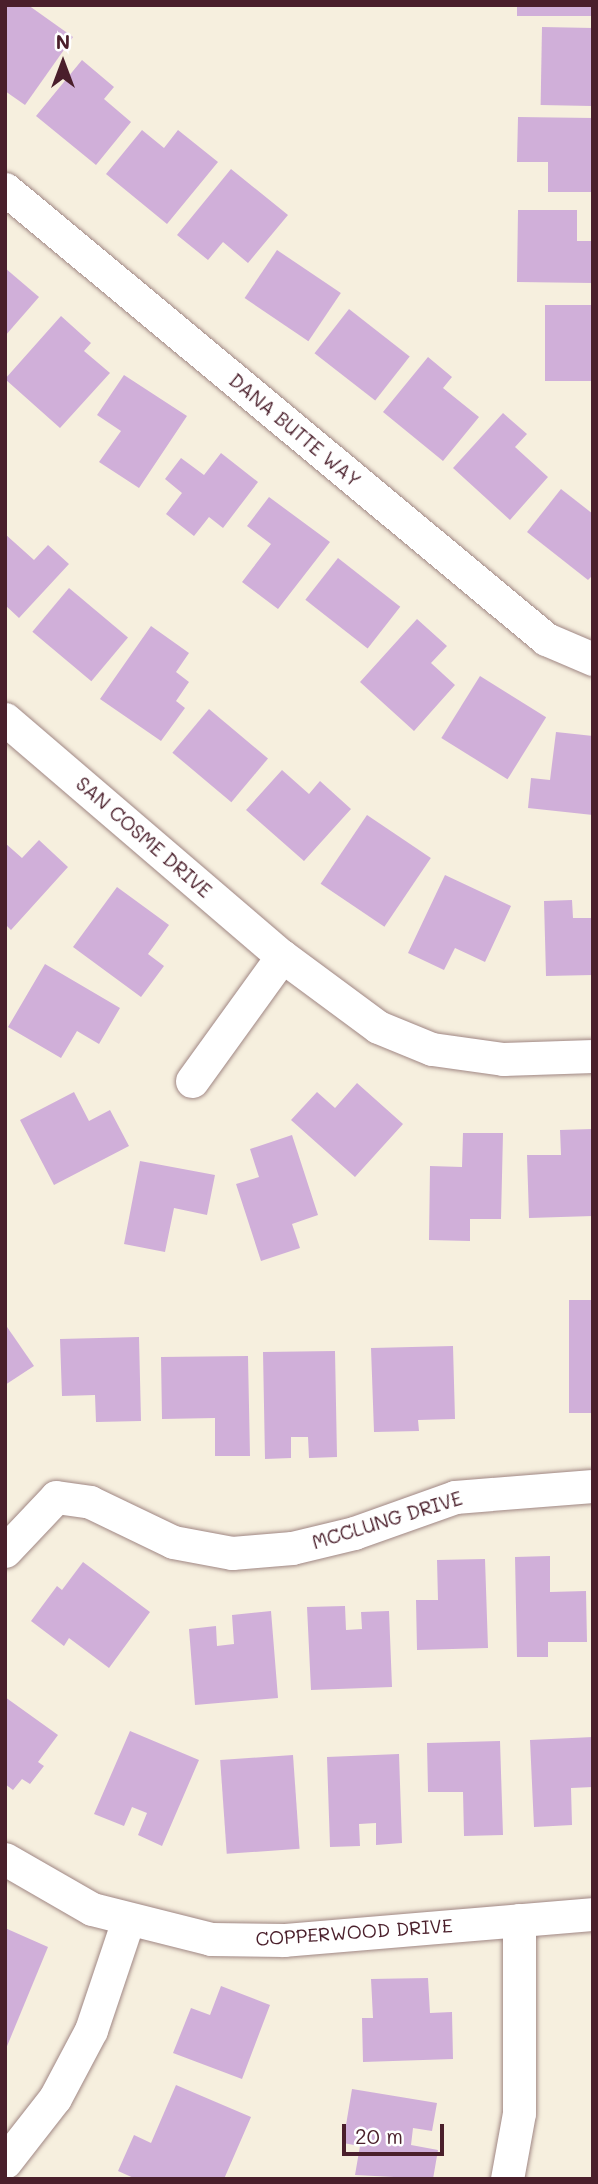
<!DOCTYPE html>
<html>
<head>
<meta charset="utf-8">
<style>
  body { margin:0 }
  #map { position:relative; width:598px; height:2184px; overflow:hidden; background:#f6efde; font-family:Mali,sans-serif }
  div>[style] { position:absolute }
  .building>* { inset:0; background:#d0afd9; transform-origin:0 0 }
  .roads { filter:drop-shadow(0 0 2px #a08784) drop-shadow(0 0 2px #a08784) }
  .minor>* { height:33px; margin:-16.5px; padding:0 16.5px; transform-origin:16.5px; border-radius:16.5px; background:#fff }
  span { translate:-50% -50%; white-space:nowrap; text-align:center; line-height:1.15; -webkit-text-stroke:5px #fff; paint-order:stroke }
  .street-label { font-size:19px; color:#4a1f2b }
  .frame { position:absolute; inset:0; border:7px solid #4a1f2b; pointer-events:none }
  .north { position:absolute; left:28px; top:28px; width:70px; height:70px; -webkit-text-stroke:5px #fff; paint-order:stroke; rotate:0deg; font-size:19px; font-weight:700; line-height:28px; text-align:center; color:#4a1f2b }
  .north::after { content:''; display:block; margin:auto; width:24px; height:32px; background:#4a1f2b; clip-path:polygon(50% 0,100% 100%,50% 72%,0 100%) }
  .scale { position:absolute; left:342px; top:2124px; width:102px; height:32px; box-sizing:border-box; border:4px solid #4a1f2b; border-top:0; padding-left:9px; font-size:21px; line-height:24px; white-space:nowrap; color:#4a1f2b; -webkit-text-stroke:5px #fff; paint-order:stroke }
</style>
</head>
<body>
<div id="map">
  <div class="building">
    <i style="clip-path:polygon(28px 5px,73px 37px,25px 105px,5px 91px,5px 6px)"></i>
    <i style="left:517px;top:5px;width:76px;height:11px"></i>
    <i style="left:542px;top:27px;width:51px;height:78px;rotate:1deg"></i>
    <i style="clip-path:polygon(82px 60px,114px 87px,104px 99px,131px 122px,96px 165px,36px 116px)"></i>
    <i style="clip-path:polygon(518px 117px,593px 118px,593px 192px,548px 192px,548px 162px,517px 162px)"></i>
    <i style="clip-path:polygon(142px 130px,164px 148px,178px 130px,218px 162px,167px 224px,106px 174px)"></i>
    <i style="clip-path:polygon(231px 169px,288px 215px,248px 263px,223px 242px,208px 260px,177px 235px)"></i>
    <i style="clip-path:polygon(518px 210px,577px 210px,577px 241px,593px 241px,593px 283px,517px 282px)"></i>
    <i style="left:277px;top:250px;width:77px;height:58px;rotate:34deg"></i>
    <i style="clip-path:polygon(5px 268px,39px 297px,5px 336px)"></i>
    <i style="left:593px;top:305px;width:76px;height:48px;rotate:90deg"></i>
    <i style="left:349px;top:309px;width:77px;height:56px;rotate:38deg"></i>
    <i style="clip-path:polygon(61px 316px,91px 343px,84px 351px,110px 373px,60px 428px,5px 379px)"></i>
    <i style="clip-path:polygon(428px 357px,452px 377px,443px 388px,479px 417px,443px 461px,383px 412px)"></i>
    <i style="clip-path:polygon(124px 375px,187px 416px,139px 488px,99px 462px,121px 431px,97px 415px)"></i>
    <i style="clip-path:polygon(503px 413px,527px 434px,515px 447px,548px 477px,510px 520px,453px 468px)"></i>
    <i style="clip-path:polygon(221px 453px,258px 482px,223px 528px,209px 517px,194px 536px,166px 514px,182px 493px,165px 479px,181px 458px,204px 475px)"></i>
    <i style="clip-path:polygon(561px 489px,593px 514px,593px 575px,588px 580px,527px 532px)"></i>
    <i style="clip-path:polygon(269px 497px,330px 542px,278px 609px,242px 582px,271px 544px,247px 526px)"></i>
    <i style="clip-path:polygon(5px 534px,34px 560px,48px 545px,69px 564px,19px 618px,5px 605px)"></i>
    <i style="left:338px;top:558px;width:79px;height:53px;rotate:38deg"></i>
    <i style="left:69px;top:588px;width:77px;height:57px;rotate:40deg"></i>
    <i style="clip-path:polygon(417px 619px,447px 646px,431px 663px,455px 685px,414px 731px,360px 682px)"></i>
    <i style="clip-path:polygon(151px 626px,189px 653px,176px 672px,189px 682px,176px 701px,185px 708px,161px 741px,100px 699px)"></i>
    <i style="left:480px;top:676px;width:78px;height:73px;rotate:32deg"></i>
    <i style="left:209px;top:709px;width:77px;height:57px;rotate:40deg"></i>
    <i style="clip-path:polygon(556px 732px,593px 736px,593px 815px,528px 808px,531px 778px,550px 780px)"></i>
    <i style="clip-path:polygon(282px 770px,309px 794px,320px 781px,351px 809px,304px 861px,246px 810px)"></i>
    <i style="left:367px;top:815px;width:77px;height:83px;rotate:34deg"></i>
    <i style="clip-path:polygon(39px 840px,68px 867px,11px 930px,5px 924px,5px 843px,22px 858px)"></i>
    <i style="clip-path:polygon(445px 875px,511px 906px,485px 962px,455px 948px,444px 970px,408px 953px)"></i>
    <i style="clip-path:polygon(117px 887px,169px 925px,148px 954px,164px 966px,141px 997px,73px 947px)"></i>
    <i style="clip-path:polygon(572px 900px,573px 918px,593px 918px,593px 975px,546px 976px,544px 901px)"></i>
    <i style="clip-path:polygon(45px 964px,120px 1008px,99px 1044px,77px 1031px,61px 1058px,8px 1027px)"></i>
    <i style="clip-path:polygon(357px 1083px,403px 1124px,355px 1177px,291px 1120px,317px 1092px,335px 1108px)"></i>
    <i style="clip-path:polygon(74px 1092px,89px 1121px,110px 1110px,129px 1146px,54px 1185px,20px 1120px)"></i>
    <i style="clip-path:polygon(593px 1129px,593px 1216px,529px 1218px,527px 1155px,561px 1155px,560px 1130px)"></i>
    <i style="clip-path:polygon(463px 1133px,503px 1133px,501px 1219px,470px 1219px,470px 1241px,429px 1240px,430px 1166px,462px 1167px)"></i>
    <i style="clip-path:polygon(292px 1135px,318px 1215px,292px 1224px,300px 1248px,261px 1261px,236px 1184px,259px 1177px,250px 1149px)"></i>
    <i style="clip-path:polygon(140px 1161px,215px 1175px,207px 1215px,174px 1208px,165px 1252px,124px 1244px)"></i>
    <i style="left:569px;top:1300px;width:24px;height:113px"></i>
    <i style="clip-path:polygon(5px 1324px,34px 1366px,5px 1385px)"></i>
    <i style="clip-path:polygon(139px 1337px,141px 1421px,96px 1422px,95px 1395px,62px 1396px,60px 1339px)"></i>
    <i style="clip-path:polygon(453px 1346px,455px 1419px,418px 1420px,419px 1431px,374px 1432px,371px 1348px)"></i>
    <i style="clip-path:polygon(335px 1351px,337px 1457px,309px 1458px,308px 1437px,291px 1437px,291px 1458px,265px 1459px,263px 1352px)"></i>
    <i style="clip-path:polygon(248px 1356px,250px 1456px,215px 1456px,215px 1418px,162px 1419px,161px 1357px)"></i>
    <i style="clip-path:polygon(550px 1556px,550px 1592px,586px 1591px,587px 1642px,548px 1642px,548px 1657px,517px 1657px,515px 1557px)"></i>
    <i style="clip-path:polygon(485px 1559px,488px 1648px,417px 1650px,416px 1600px,438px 1600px,437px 1560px)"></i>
    <i style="clip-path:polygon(83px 1562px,150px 1612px,109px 1668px,69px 1638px,64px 1646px,31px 1621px,57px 1586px,62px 1590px)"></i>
    <i style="clip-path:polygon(345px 1606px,346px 1630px,362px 1629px,361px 1612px,389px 1611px,392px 1687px,311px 1690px,307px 1607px)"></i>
    <i style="clip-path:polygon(271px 1611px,278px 1698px,195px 1705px,189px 1629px,216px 1626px,217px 1646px,234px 1644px,232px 1615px)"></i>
    <i style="clip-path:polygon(5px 1697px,58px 1735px,38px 1762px,44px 1766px,30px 1784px,22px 1779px,13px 1790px,5px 1784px)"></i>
    <i style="clip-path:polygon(130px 1731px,199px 1760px,162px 1846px,138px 1835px,147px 1813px,132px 1807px,124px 1826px,94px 1814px)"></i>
    <i style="clip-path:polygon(593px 1737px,593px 1787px,571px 1788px,572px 1825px,534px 1827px,530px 1740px)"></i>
    <i style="clip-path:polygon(500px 1741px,503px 1835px,464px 1836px,463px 1792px,428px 1792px,427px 1743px)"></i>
    <i style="clip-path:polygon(399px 1754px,402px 1843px,376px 1845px,376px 1823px,359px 1824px,360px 1846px,330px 1847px,327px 1757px)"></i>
    <i style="left:293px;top:1755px;width:94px;height:73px;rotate:86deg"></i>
    <i style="clip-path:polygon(5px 1928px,48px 1947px,5px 2051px)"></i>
    <i style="clip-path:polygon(428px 1978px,430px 2013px,452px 2012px,453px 2059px,363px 2062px,362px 2018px,373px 2018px,371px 1979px)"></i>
    <i style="clip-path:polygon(221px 1986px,270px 2005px,242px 2079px,173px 2053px,191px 2008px,210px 2015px)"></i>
    <i style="clip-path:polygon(176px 2085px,251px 2117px,224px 2179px,136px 2179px,118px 2171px,134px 2135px,151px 2143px)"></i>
    <i style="clip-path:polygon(352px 2089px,437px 2103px,432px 2131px,413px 2128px,411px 2145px,438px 2150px,433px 2179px,355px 2175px,360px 2146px,343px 2143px)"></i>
  </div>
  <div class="roads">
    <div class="minor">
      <i style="left:5px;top:189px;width:704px;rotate:39.75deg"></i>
      <i style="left:546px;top:639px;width:51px;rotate:23.1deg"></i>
      <i style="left:5px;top:719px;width:365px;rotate:40.6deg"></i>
      <i style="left:282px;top:956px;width:119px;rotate:36.5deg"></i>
      <i style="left:378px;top:1027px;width:58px;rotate:22.2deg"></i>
      <i style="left:432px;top:1049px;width:72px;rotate:8deg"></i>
      <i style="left:503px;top:1059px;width:90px;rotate:-1.9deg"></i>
      <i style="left:192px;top:1081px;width:154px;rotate:-54.2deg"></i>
      <i style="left:5px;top:1551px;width:74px;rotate:-46.6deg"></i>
      <i style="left:56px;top:1497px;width:34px;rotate:8deg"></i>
      <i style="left:90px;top:1502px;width:92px;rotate:25.7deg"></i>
      <i style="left:173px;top:1542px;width:60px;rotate:10.6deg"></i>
      <i style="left:232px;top:1553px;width:60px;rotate:-4.8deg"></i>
      <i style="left:292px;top:1548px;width:64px;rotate:-13.6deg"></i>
      <i style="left:354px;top:1533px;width:107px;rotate:-19.6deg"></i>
      <i style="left:455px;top:1497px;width:138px;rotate:-4.6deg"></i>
      <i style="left:5px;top:1859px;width:100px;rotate:29.9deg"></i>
      <i style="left:92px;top:1909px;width:123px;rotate:14.1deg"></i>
      <i style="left:211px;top:1939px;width:73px;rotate:0.8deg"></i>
      <i style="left:284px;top:1940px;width:310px;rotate:-4.8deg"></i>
      <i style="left:5px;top:2162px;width:81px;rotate:-52deg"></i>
      <i style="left:55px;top:2098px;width:77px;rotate:-62.1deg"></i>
      <i style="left:91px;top:2030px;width:116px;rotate:-71.4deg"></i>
      <i style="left:507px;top:2179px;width:67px;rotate:-79.7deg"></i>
      <i style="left:519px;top:2113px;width:193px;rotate:-90deg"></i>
    </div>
  </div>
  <div class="street-label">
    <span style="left:295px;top:430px;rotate:40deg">DANA BUTTE WAY</span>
    <span style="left:144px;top:837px;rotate:41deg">SAN COSME DRIVE</span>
    <span style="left:387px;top:1520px;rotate:-17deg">MCCLUNG DRIVE</span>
    <span style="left:354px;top:1932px;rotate:-4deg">COPPERWOOD DRIVE</span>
  </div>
  <div class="frame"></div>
  <div class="north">N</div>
  <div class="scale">20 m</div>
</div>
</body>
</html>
